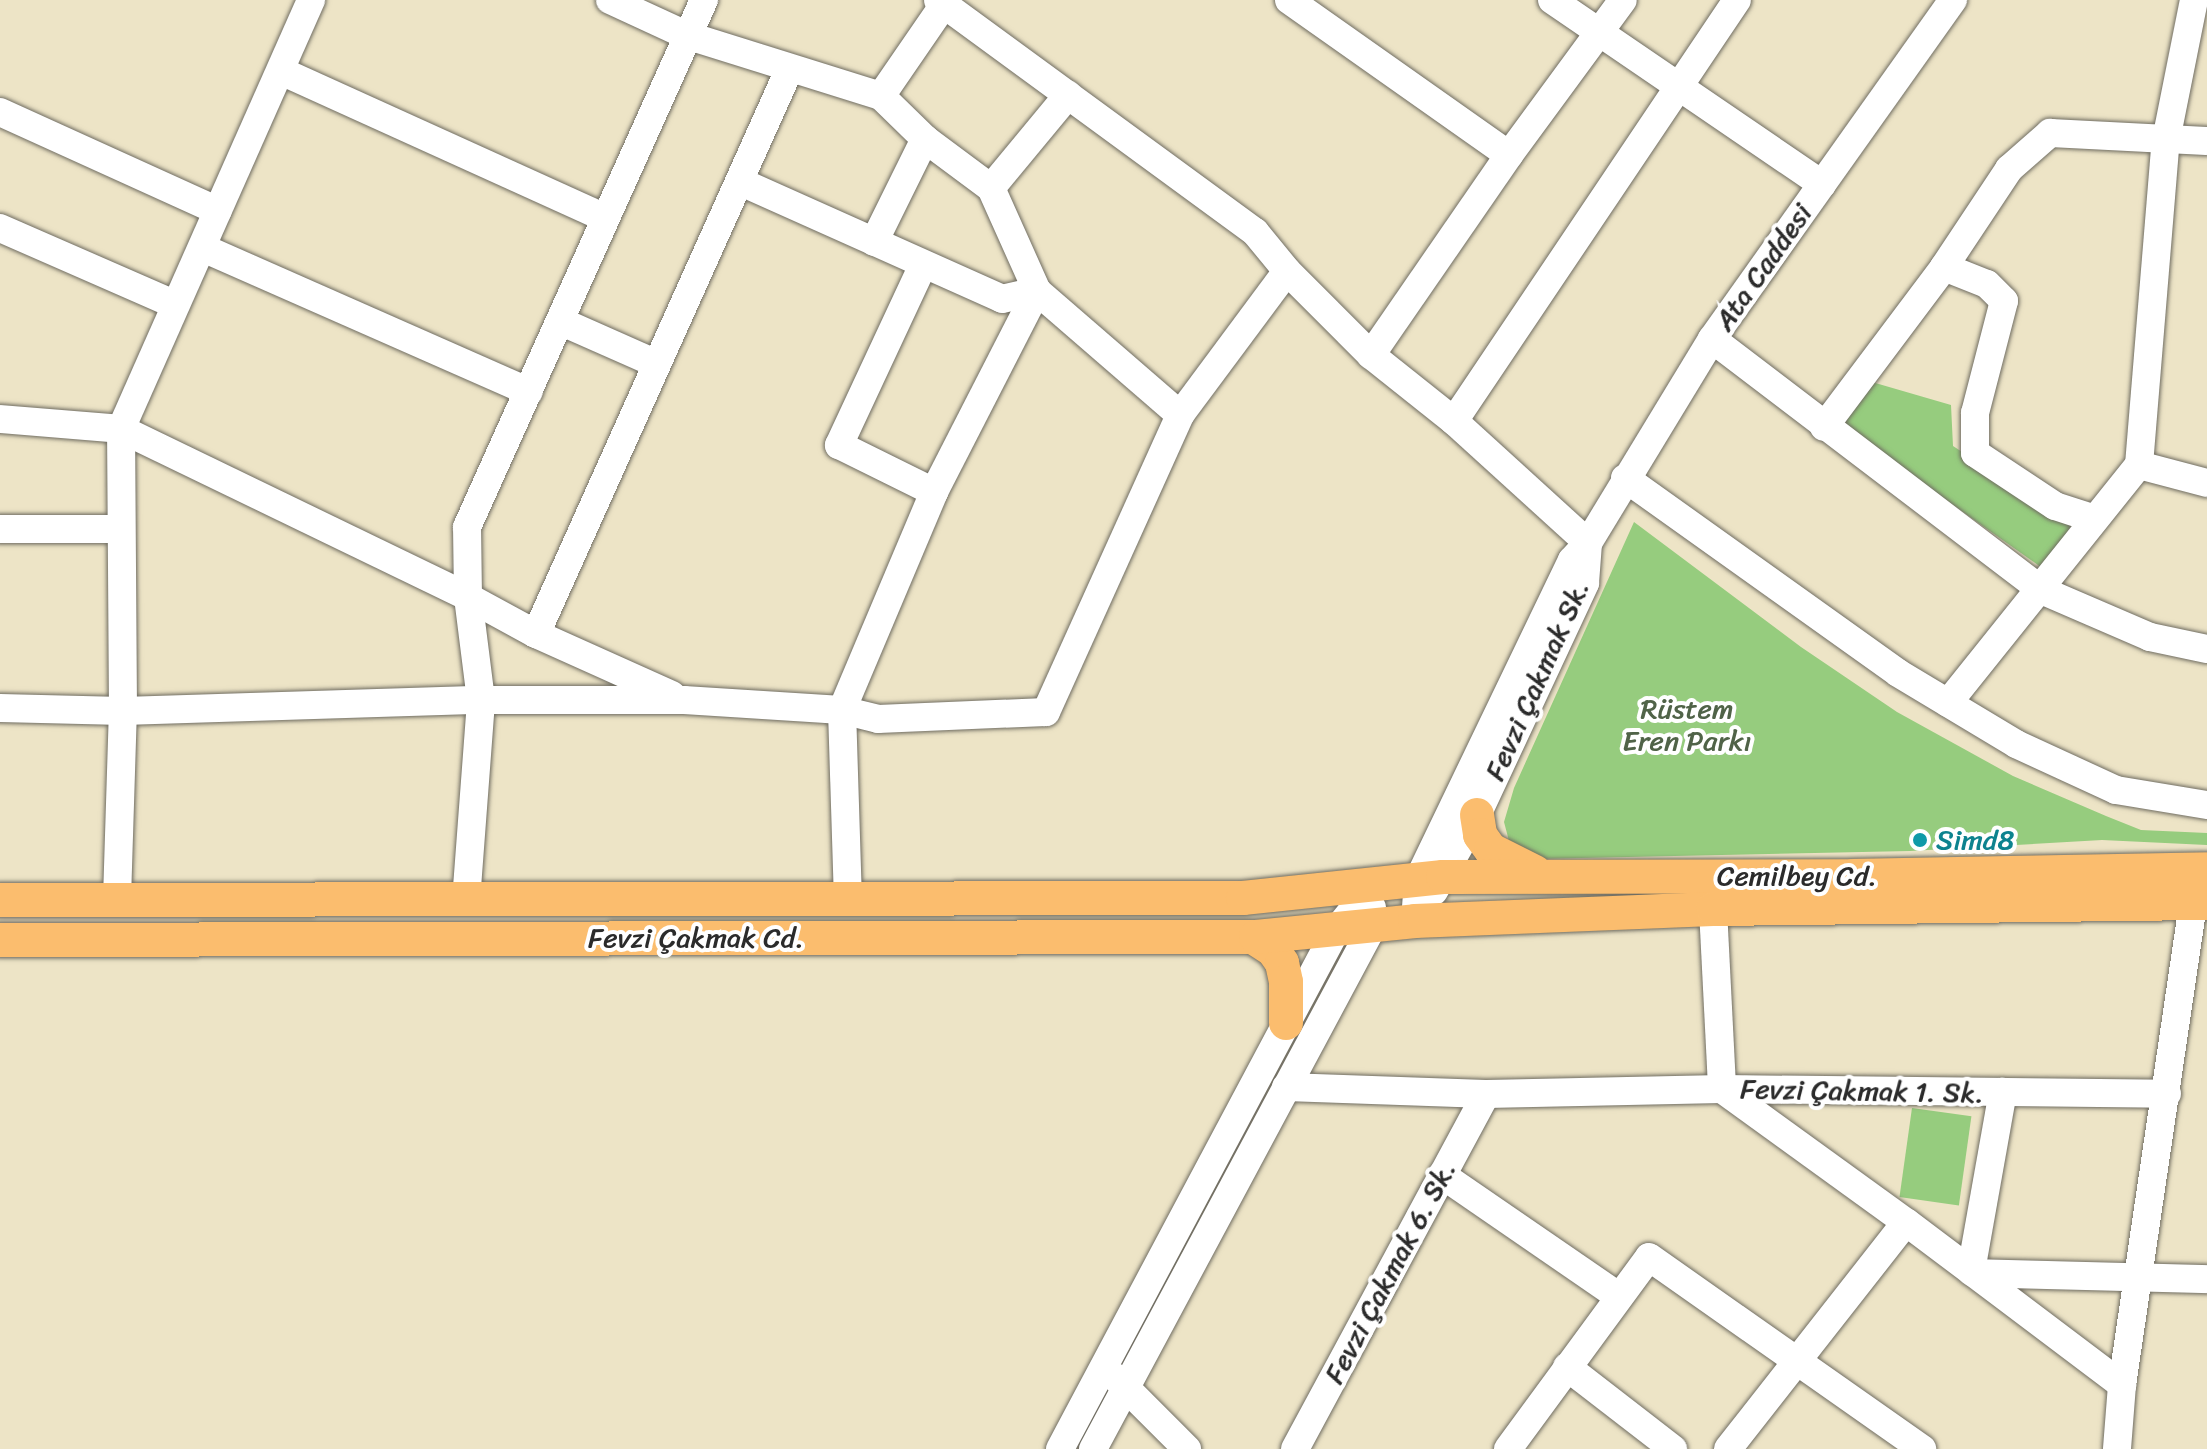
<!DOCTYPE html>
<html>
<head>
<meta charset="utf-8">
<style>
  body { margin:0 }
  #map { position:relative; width:2207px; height:1449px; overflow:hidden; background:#ede4c6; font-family:Sriracha,sans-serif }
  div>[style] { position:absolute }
  .green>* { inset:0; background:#96cc7e; transform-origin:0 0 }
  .roads { filter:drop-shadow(0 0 2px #6f6c61) drop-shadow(0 0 2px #6f6c61) }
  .minor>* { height:28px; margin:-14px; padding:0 14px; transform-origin:14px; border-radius:14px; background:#fff }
  .major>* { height:34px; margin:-17px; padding:0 17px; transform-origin:17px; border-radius:17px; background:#fbbd6e }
  .dots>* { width:22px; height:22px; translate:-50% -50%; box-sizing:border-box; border:4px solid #fff; border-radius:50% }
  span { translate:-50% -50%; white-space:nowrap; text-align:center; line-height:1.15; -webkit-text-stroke:8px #fff; paint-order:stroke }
  .street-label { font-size:28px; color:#2b2b2b }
  .park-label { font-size:28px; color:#506348 }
  .culture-label { font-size:28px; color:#0d838f }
  .left { translate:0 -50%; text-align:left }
</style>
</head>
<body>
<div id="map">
  <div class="green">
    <i style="clip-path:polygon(1865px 380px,1951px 405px,1953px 446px,2072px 524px,2045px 570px,1840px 425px)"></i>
    <i style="clip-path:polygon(1634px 522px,1801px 647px,1897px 712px,2013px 776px,2106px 816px,2141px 830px,2207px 833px,2207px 845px,2102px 840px,1910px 851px,1534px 859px,1509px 841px,1504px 822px,1514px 788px)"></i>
    <i style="left:1912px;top:1108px;width:60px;height:90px;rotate:8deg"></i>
  </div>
  <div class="roads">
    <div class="minor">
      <i style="left:610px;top:0;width:84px;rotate:24.7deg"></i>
      <i style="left:686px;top:35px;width:204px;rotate:17.4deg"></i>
      <i style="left:881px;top:96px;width:62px;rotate:44.3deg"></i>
      <i style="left:925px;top:139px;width:82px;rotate:36.6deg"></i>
      <i style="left:991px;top:188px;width:113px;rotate:65.9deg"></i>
      <i style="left:1037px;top:291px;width:189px;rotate:40.9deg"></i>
      <i style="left:938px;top:0;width:393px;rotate:36.2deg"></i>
      <i style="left:1255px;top:232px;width:50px;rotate:50.6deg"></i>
      <i style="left:1287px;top:271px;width:119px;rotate:45deg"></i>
      <i style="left:1371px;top:355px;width:106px;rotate:38.5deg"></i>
      <i style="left:1454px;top:421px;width:181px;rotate:42.3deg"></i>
      <i style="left:1289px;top:0;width:269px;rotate:35.2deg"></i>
      <i style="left:1552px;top:0;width:327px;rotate:34.3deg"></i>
      <i style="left:281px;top:71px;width:356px;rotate:24.4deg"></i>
      <i style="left:881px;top:96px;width:116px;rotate:-55.5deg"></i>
      <i style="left:0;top:112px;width:239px;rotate:24.4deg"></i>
      <i style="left:741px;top:182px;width:286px;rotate:24.1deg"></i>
      <i style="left:1002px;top:299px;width:36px;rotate:-13deg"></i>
      <i style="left:991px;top:188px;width:121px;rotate:-50.4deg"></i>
      <i style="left:0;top:228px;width:190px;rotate:23.6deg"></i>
      <i style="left:874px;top:242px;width:115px;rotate:-63.7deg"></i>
      <i style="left:203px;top:248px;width:356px;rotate:23.8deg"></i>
      <i style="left:923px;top:265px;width:199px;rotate:115deg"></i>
      <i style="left:839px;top:445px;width:106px;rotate:26.3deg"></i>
      <i style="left:1944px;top:267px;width:46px;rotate:21.6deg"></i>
      <i style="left:1987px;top:284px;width:24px;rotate:45deg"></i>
      <i style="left:2004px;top:301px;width:116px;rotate:104.5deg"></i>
      <i style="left:1975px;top:413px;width:40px;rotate:90deg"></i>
      <i style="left:1975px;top:453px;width:96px;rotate:33.5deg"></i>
      <i style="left:2055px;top:506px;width:40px;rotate:18deg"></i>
      <i style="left:560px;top:321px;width:104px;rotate:23.9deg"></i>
      <i style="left:1712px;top:339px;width:414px;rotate:37.3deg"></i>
      <i style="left:2041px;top:590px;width:119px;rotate:23.3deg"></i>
      <i style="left:2150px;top:637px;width:58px;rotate:11.9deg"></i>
      <i style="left:1371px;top:355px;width:243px;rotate:-55.4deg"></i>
      <i style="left:1509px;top:155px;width:192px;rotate:-53.7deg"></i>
      <i style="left:0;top:419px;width:121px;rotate:4.7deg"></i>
      <i style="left:121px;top:429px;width:386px;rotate:25.8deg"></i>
      <i style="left:468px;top:597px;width:77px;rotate:28.6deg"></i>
      <i style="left:536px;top:634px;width:149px;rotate:24.2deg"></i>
      <i style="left:1454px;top:421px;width:507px;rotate:-56.09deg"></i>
      <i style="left:1824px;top:427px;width:200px;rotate:-53.1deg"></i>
      <i style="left:1944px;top:267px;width:118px;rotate:-56.4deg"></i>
      <i style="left:2009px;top:169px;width:55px;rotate:-41.3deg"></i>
      <i style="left:2050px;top:133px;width:157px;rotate:2.9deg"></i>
      <i style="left:2139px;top:465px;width:70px;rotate:14.8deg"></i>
      <i style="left:1625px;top:478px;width:335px;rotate:35.5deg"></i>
      <i style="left:1898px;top:673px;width:138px;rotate:31deg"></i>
      <i style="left:2016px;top:744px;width:110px;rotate:24.7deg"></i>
      <i style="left:2116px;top:790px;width:92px;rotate:9.4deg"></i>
      <i style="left:0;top:529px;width:120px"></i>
      <i style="left:536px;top:634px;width:618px;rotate:-65.84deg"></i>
      <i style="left:1948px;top:703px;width:305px;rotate:-51.3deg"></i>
      <i style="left:2139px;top:465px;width:326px;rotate:-85.3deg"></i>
      <i style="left:2166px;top:140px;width:143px;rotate:-78.7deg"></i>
      <i style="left:0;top:708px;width:123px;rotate:1.4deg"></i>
      <i style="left:123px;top:711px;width:358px;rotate:-1.8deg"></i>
      <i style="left:481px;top:700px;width:203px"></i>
      <i style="left:684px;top:700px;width:158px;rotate:3.6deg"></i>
      <i style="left:842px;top:710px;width:37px;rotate:14deg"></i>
      <i style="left:878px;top:719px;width:168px;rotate:-2.4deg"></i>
      <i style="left:1046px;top:712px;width:326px;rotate:-65.7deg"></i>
      <i style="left:1180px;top:415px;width:179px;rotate:-53.4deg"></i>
      <i style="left:1434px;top:891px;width:87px;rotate:-60.5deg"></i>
      <i style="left:1477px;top:815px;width:256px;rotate:-65deg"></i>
      <i style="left:1585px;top:583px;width:40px;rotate:-85.7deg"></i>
      <i style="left:117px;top:899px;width:188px;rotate:-88.2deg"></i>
      <i style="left:123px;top:711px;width:282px;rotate:-90.4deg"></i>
      <i style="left:121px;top:429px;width:469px;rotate:-66.1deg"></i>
      <i style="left:466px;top:901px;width:202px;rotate:-85.7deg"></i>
      <i style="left:481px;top:700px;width:104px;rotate:-97.2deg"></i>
      <i style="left:468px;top:597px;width:70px;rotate:-90.8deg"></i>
      <i style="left:467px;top:527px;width:578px;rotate:-65.79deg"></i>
      <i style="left:848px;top:901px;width:191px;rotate:-91.8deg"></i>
      <i style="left:842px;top:710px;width:237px;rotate:-67.1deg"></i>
      <i style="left:934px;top:492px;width:226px;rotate:-62.9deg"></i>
      <i style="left:1713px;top:909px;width:180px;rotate:87.1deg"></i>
      <i style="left:1722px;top:1089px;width:445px;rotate:0.6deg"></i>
      <i style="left:1415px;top:921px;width:41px;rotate:-85.8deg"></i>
      <i style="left:1418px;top:880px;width:355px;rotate:-64.3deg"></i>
      <i style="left:1572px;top:560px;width:23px;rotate:-47deg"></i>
      <i style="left:1588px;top:543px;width:239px;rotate:-58.7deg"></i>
      <i style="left:1712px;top:339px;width:416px;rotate:-54.6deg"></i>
      <i style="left:1286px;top:1087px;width:200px;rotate:2deg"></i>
      <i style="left:1486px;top:1094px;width:236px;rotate:-1.2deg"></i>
      <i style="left:1722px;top:1089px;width:227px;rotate:35.9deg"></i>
      <i style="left:1442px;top:1175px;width:214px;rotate:34.5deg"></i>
      <i style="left:1971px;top:1271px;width:182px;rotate:-79.9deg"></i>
      <i style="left:1974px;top:1273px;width:233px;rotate:1.5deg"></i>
      <i style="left:1567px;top:1367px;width:134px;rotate:37.7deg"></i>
      <i style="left:1115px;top:1377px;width:102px;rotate:45deg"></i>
      <i style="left:2122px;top:1385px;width:487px;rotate:-81.6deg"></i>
      <i style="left:1060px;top:1449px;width:586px;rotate:-61.99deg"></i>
      <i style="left:1335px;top:932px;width:58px;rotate:-51.3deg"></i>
      <i style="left:1093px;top:1449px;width:593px;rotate:-61.84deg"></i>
      <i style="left:1373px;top:926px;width:18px;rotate:-93deg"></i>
      <i style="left:1295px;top:1449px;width:403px;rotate:-61.7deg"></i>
      <i style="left:1508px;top:1449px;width:238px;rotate:-53.7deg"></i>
      <i style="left:1649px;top:1257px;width:334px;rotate:35.1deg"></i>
      <i style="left:1728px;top:1449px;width:288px;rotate:-51.9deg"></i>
      <i style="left:1906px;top:1222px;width:271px;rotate:37deg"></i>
      <i style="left:2122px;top:1385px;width:64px;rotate:94.5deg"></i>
    </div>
    <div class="major">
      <i style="left:1477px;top:815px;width:20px;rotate:81deg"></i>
      <i style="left:1480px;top:835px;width:19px;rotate:54deg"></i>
      <i style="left:1491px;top:850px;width:49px;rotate:26.6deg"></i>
      <i style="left:0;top:900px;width:1243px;rotate:-0.09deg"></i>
      <i style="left:1243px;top:898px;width:201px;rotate:-6deg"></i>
      <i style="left:1443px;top:877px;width:411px;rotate:-0.1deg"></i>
      <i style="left:1854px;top:876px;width:353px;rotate:-1.1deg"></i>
      <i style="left:1253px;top:937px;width:24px;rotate:33deg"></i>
      <i style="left:1273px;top:950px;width:16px;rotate:55deg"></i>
      <i style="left:1282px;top:963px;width:19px;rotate:78deg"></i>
      <i style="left:1286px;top:982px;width:41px;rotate:90deg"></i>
      <i style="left:0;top:940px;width:1256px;rotate:-0.14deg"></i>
      <i style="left:1256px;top:937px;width:160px;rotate:-5.7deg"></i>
      <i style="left:1415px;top:921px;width:298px;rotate:-2.3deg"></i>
      <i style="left:1713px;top:909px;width:494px;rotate:-0.7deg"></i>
    </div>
  </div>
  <div class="dots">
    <i style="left:1920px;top:840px;background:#0f9aa8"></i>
  </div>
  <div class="street-label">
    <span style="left:1763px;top:267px;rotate:-55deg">Ata Caddesi</span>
    <span style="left:1537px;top:680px;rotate:-66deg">Fevzi Çakmak Sk.</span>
    <span style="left:1797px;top:876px">Cemilbey Cd.</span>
    <span style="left:696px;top:938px">Fevzi Çakmak Cd.</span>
    <span style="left:1862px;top:1091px;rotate:1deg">Fevzi Çakmak 1. Sk.</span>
    <span style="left:1390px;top:1272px;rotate:-62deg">Fevzi Çakmak 6. Sk.</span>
  </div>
  <div class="park-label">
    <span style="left:1687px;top:725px">Rüstem<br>Eren Parkı</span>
  </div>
  <div class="culture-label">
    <span class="left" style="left:1936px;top:840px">Simd8</span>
  </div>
</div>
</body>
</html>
